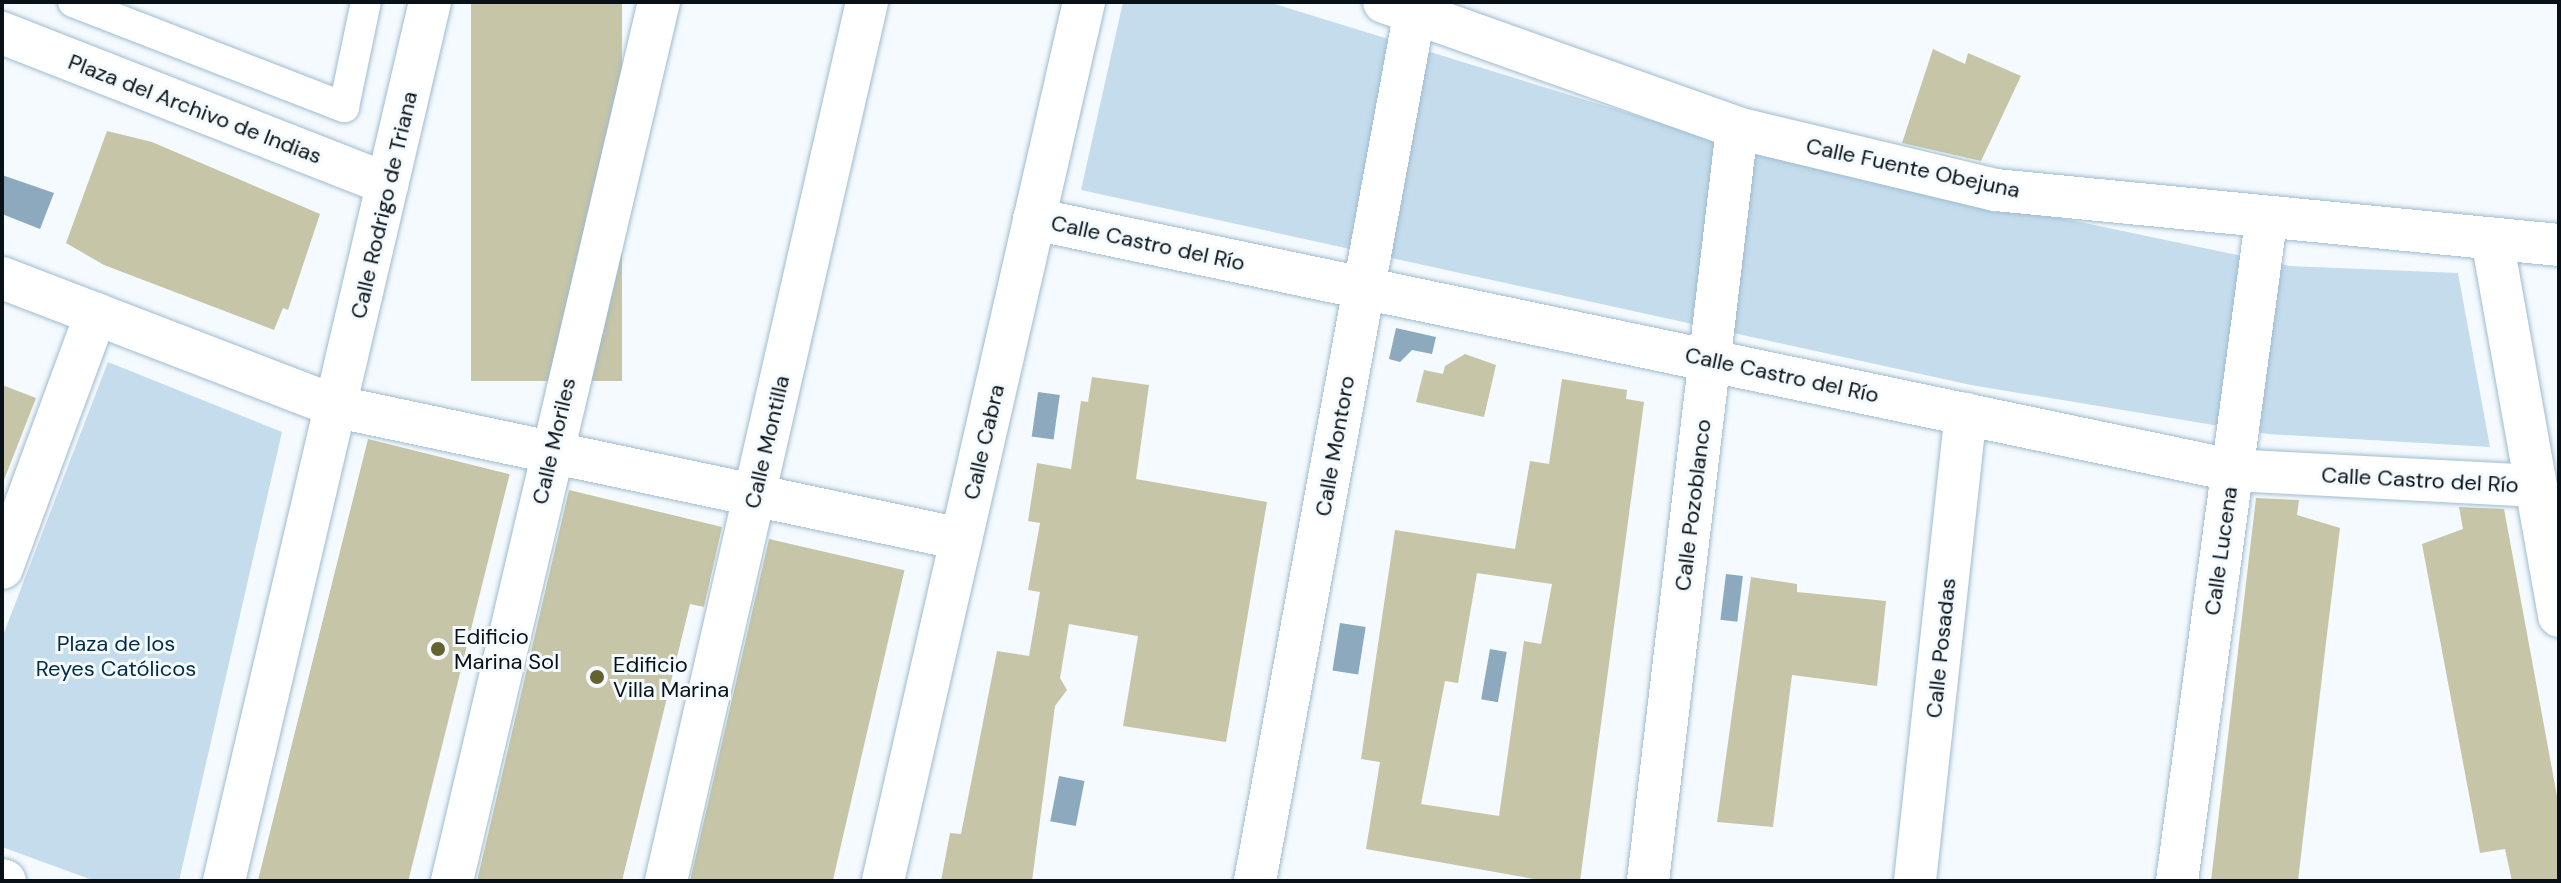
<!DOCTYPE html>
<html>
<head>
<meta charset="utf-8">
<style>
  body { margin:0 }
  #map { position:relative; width:2561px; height:883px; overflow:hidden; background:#f4fafe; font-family:"DM Sans",sans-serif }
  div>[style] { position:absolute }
  .green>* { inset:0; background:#c4dcec }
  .water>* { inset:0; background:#8ca9bd; transform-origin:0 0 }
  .building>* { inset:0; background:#c6c5a7; transform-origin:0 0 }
  .roads { filter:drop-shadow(0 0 2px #9fbbce) drop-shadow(0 0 2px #9fbbce) }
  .pedestrian>* { height:30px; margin:-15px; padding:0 15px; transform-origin:15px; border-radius:15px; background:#fff }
  .minor>* { height:42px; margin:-21px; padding:0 21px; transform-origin:21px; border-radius:21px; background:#fff }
  .dots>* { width:22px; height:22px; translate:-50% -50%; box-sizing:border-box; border:4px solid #f4fafe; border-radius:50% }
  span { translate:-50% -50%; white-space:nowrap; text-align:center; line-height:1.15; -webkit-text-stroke:6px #f4fafe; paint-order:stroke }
  .street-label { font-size:22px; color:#071117 }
  .poi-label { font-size:22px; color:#071117 }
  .left { translate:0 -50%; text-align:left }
  .park-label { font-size:22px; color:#042d42 }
  .frame { position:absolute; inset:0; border:4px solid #071117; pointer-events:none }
</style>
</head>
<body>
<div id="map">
  <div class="green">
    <i style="clip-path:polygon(1123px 2px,1268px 2px,1774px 158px,2290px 266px,2458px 273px,2490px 447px,2268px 434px,1971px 385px,1081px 190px)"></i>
    <i style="clip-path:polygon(108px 362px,282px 432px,179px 881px,95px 881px,2px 847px,2px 638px)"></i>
  </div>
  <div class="water">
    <i style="clip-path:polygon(2px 175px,54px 193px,40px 229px,2px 214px)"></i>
    <i style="clip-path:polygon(1396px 328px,1436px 337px,1432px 354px,1412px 350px,1400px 362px,1389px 359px)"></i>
    <i style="left:1038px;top:392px;width:22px;height:45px;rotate:8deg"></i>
    <i style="left:1726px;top:574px;width:17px;height:46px;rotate:7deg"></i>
    <i style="left:1340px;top:623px;width:26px;height:48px;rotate:9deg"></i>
    <i style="left:1490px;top:649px;width:17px;height:51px;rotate:10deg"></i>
    <i style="left:1059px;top:776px;width:26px;height:46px;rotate:11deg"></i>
  </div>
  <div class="building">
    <i style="left:471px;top:2px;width:151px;height:379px"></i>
    <i style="clip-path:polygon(1933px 49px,1965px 64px,1968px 53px,2021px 76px,1981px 161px,1902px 143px)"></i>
    <i style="clip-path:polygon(107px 131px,152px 142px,320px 214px,288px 310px,283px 308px,274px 330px,104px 265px,66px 243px)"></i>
    <i style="clip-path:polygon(1465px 354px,1496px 365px,1484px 417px,1416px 402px,1424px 370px,1443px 374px,1445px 366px)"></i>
    <i style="clip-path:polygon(1092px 377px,1149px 385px,1136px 479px,1267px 502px,1226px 742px,1123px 726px,1138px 636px,1069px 624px,1060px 678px,1067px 690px,1055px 706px,1032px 881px,941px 881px,950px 833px,961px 834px,997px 651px,1029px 656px,1040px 592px,1028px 590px,1040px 523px,1028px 521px,1037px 463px,1071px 469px,1081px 401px,1088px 402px)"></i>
    <i style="clip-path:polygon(evenodd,1562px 379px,1627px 390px,1626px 399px,1644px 402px,1580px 881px,1545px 881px,1366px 849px,1380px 762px,1361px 759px,1395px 530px,1515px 549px,1530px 461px,1549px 464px,1562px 379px,1477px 573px,1552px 584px,1541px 644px,1524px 641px,1499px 816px,1421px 804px,1445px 681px,1458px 683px,1477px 573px)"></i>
    <i style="clip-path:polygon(2px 385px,36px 398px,4px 480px,2px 479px)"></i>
    <i style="left:368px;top:439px;width:146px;height:455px;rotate:14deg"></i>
    <i style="clip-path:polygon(569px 490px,722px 527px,704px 607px,690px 604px,622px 881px,477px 881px)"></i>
    <i style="clip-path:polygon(2256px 498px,2299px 500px,2297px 515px,2340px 528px,2327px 634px,2298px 881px,2211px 881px)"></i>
    <i style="clip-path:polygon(2459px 507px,2504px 509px,2559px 807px,2559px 881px,2512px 881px,2505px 849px,2480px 853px,2422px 544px,2463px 529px)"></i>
    <i style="left:769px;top:539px;width:139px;height:351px;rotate:13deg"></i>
    <i style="clip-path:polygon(1751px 577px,1797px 584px,1797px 592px,1886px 601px,1877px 686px,1792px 675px,1773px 827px,1717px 822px)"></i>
  </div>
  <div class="roads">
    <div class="pedestrian">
      <i style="left:73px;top:2px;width:291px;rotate:21.2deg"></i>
      <i style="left:344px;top:107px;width:107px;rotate:-78.2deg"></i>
    </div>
    <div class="minor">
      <i style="left:1384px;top:2px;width:375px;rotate:19.6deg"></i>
      <i style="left:1737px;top:128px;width:266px;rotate:13.5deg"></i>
      <i style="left:1996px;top:190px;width:566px;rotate:5.58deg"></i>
      <i style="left:2px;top:33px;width:414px;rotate:21.4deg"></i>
      <i style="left:1034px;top:219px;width:1223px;rotate:11.84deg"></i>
      <i style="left:2231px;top:470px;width:304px;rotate:3deg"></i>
      <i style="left:2492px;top:239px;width:383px;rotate:79.9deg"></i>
      <i style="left:2px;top:278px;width:360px;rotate:21deg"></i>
      <i style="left:338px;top:407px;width:637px;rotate:11.96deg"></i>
      <i style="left:2px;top:568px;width:271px;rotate:-69.7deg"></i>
      <i style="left:2px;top:880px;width:3px;rotate:18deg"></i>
      <i style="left:224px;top:881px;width:903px;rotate:-76.81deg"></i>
      <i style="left:452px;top:881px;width:903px;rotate:-76.75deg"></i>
      <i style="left:666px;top:881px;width:902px;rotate:-77.12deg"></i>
      <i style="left:883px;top:881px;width:902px;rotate:-77.12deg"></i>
      <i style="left:1255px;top:881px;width:886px;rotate:-79.59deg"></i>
      <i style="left:1648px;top:881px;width:758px;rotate:-83.26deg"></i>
      <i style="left:1915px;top:881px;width:470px;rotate:-83.8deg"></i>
      <i style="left:2177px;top:881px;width:666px;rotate:-82.32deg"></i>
    </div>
  </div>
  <div class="dots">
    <i style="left:438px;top:649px;background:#66622f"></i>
    <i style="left:597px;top:677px;background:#66622f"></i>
  </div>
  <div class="street-label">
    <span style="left:195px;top:109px;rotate:21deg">Plaza del Archivo de Indias</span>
    <span style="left:1913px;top:168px;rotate:12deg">Calle Fuente Obejuna</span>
    <span style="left:384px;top:205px;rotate:-77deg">Calle Rodrigo de Triana</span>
    <span style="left:1148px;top:243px;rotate:12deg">Calle Castro del Río</span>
    <span style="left:1782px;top:375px;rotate:12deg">Calle Castro del Río</span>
    <span style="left:554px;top:441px;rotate:-77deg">Calle Moriles</span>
    <span style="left:767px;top:442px;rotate:-77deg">Calle Montilla</span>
    <span style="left:984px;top:442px;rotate:-77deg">Calle Cabra</span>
    <span style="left:1335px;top:446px;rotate:-80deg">Calle Montoro</span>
    <span style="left:2420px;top:480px;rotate:3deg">Calle Castro del Río</span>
    <span style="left:1693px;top:505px;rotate:-83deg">Calle Pozoblanco</span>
    <span style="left:2221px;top:551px;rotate:-82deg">Calle Lucena</span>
    <span style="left:1941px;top:648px;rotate:-84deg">Calle Posadas</span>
  </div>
  <div class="poi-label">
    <span class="left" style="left:454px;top:649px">Edificio<br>Marina Sol</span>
    <span class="left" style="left:613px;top:677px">Edificio<br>Villa Marina</span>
  </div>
  <div class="park-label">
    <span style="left:116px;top:656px">Plaza de los<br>Reyes Católicos</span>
  </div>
  <div class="frame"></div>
</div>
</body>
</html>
